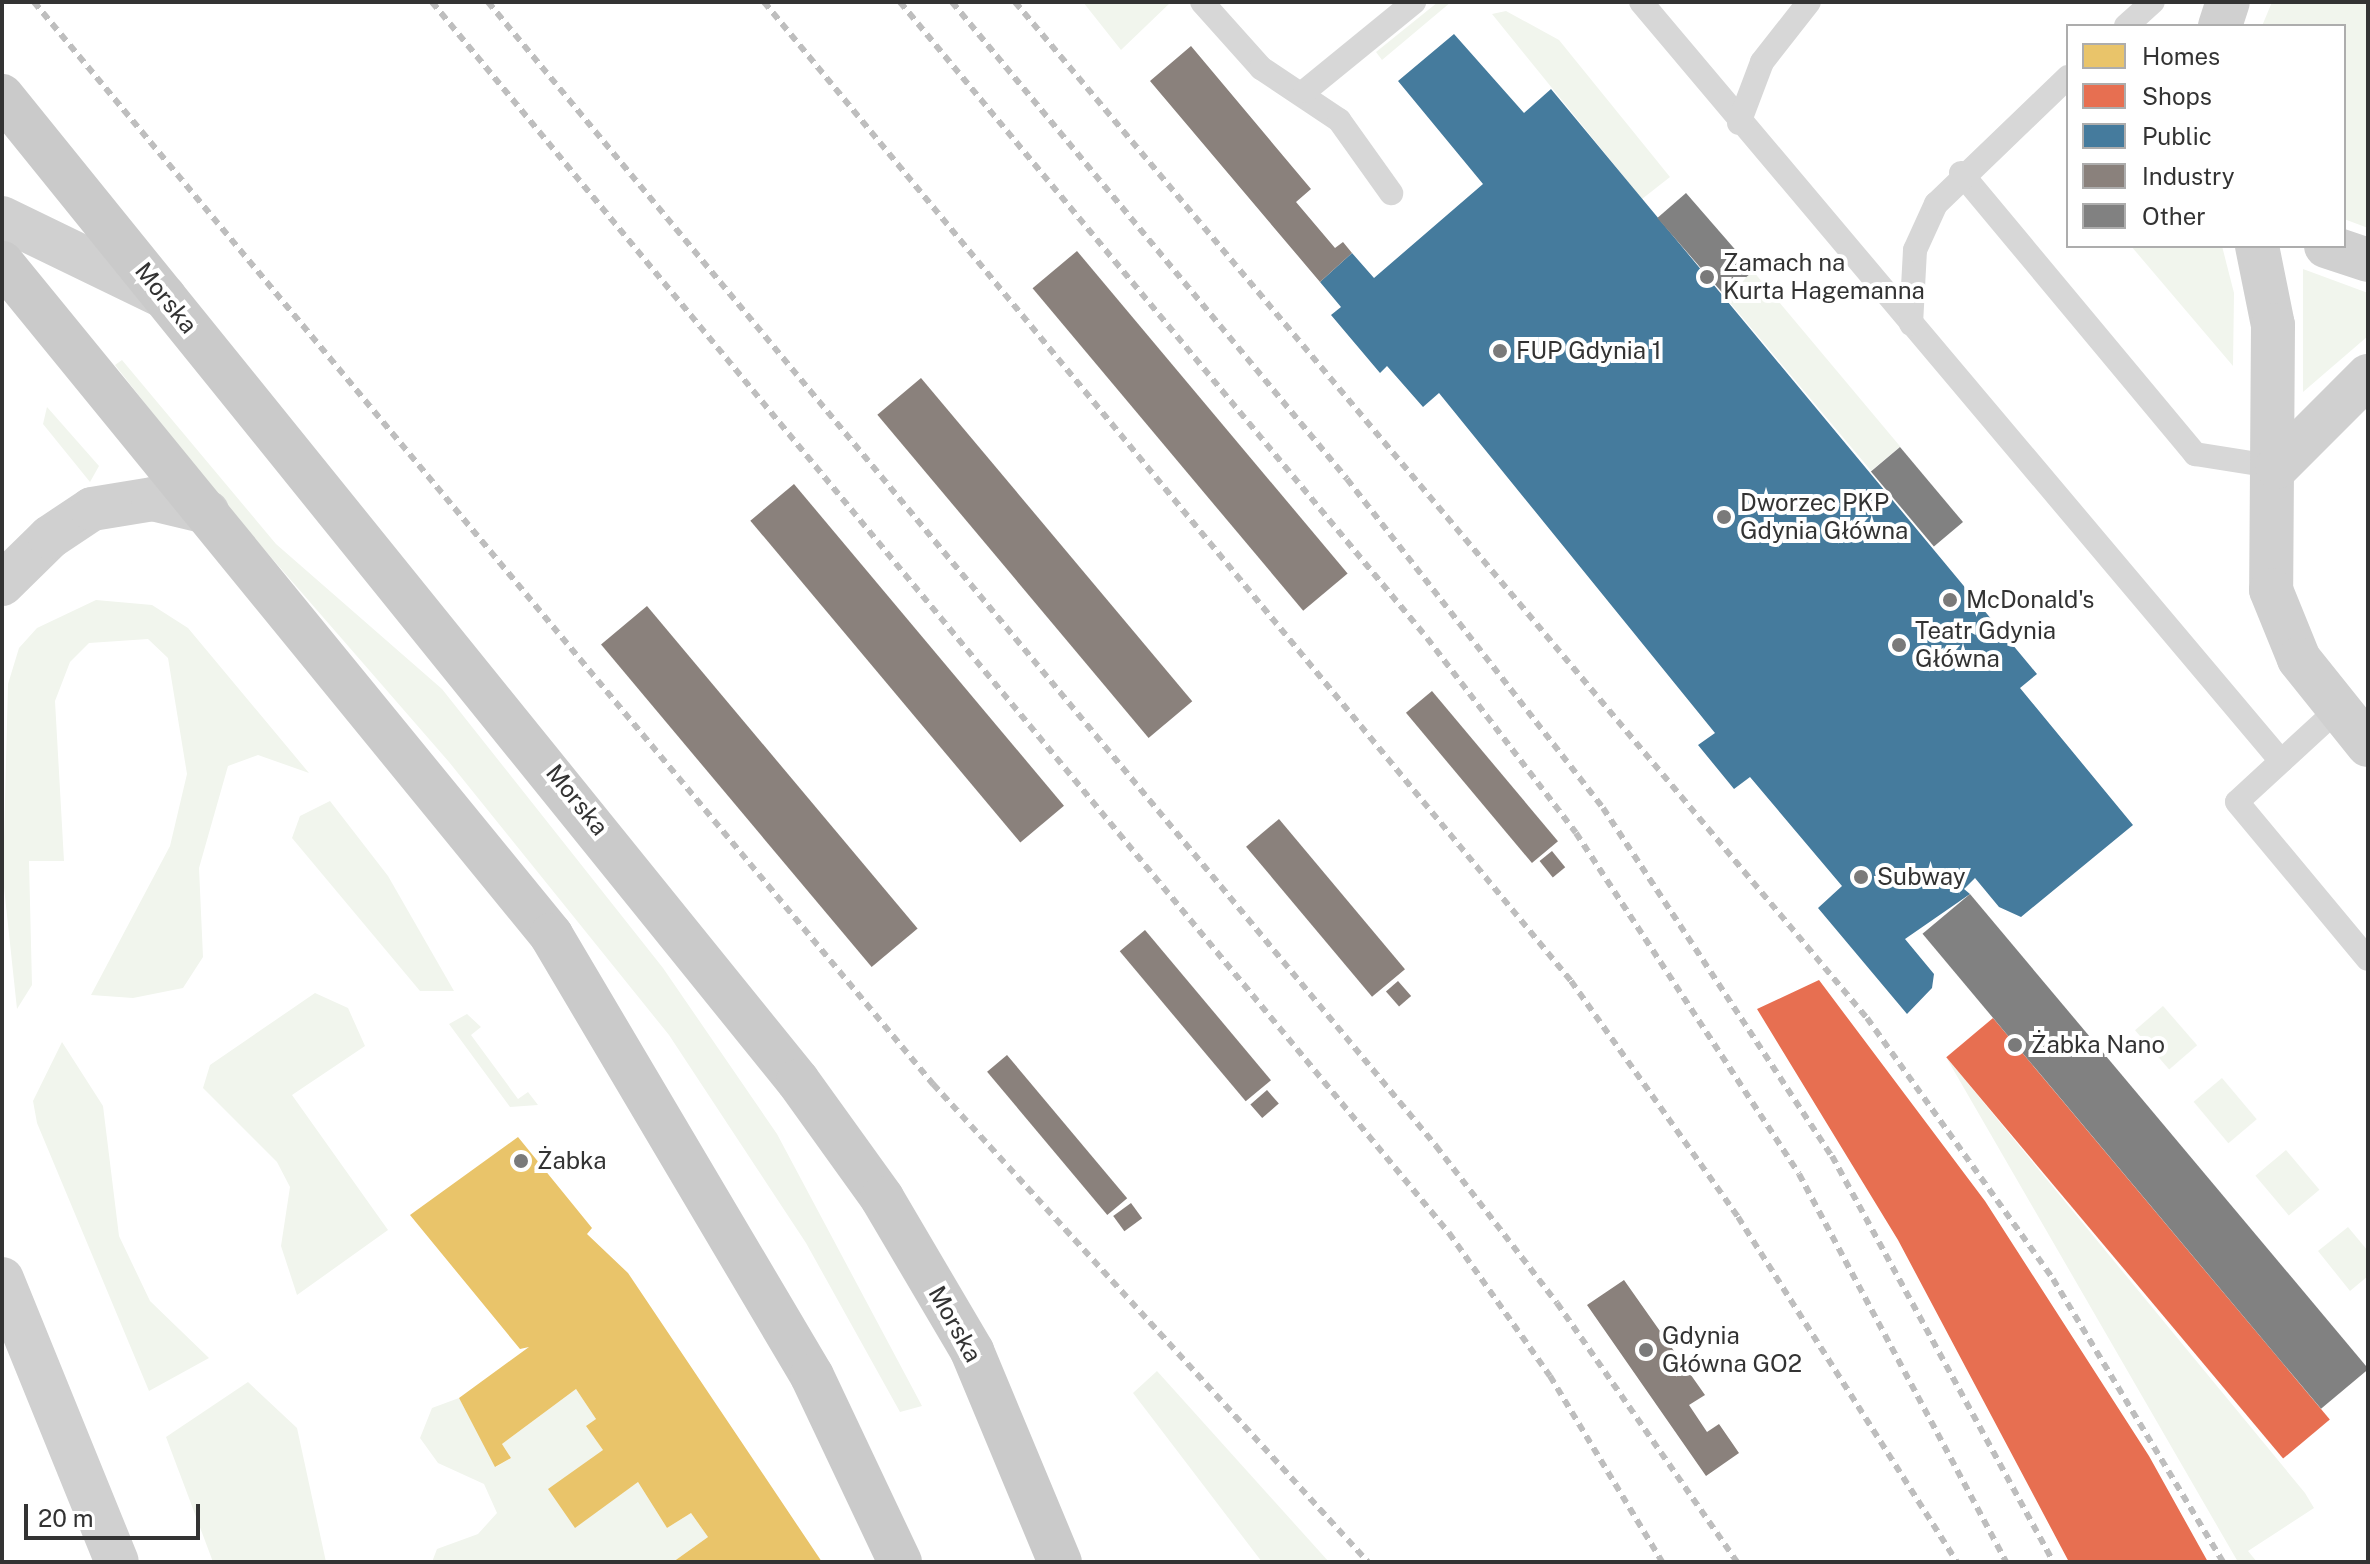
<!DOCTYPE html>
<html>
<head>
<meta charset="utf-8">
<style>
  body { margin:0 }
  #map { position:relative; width:2370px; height:1564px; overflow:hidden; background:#fff; font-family:"Public Sans",sans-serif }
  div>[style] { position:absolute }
  .green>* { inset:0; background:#f1f5ed; transform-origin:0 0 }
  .homes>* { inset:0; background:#e9c46a }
  .shops>* { inset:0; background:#e76f51; transform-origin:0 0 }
  .public>* { inset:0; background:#457b9d }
  .industry>* { inset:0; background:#8a817c; transform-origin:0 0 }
  .building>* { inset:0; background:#818181; transform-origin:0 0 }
  .lane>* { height:24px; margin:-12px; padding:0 12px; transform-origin:12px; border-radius:12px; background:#d7d7d7 }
  .secondary>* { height:44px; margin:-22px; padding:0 22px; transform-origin:22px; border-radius:22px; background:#d0d0d0 }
  .primary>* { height:44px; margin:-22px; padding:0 22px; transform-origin:22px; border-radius:22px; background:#cacaca }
  .rail>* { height:6px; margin-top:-3px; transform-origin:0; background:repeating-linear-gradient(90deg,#bebebe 0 8px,transparent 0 14px) }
  .dots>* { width:22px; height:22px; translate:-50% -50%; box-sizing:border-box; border:4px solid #fff; border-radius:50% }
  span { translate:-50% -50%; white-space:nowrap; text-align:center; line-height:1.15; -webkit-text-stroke:8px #fff; paint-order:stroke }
  .poi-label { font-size:24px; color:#333 }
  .left { translate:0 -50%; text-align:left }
  .street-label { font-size:24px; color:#333 }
  .frame { position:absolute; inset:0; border:4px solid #333; pointer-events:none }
  .legend { position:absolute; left:2066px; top:24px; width:280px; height:224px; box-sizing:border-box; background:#fff; border:2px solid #adadad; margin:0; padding:10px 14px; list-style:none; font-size:24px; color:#333 }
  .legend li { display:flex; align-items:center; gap:16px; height:40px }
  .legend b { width:40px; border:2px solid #adadad }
  .scale { position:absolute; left:24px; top:1504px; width:176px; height:36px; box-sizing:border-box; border:4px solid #333; border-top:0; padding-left:10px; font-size:24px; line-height:28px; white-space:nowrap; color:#333; -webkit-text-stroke:6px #fff; paint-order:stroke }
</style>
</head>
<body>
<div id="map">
  <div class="green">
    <i style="clip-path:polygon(1083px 2px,1171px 2px,1121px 50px)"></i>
    <i style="clip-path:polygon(1438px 2px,1451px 2px,1382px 60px,1376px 52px)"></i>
    <i style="clip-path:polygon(2272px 2px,2368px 2px,2368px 228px,2344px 219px,2344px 26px,2262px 26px)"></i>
    <i style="clip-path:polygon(1506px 11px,1559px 40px,1670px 177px,1642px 199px,1492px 14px)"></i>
    <i style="clip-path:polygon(2131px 246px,2222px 246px,2234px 293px,2233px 366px)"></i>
    <i style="clip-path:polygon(2303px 269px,2368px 293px,2368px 336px,2303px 392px)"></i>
    <i style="left:1753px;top:271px;width:229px;height:38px;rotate:50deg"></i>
    <i style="clip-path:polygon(122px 360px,276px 544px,442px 689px,663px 968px,777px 1134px,922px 1406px,900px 1412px,806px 1243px,669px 1035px,449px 762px,215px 493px,115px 365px)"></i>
    <i style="clip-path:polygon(47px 407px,99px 466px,90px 482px,43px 424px)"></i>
    <i style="clip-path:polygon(96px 600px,152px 605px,188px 628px,309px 773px,258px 755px,228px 766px,199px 868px,203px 957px,183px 988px,133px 998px,91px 995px,170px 846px,187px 774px,168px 658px,148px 639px,89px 643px,70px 662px,55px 701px,64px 861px,29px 861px,32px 985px,17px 1009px,3px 878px,8px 684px,19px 648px,37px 628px)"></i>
    <i style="clip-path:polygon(330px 801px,388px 876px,454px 991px,420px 991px,292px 838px,300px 816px)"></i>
    <i style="clip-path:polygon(315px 993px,348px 1008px,365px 1046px,292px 1095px,388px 1230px,297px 1295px,281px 1246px,290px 1187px,277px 1162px,203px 1088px,210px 1065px)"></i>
    <i style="left:2163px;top:1006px;width:52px;height:37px;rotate:49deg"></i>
    <i style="clip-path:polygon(467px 1014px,481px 1027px,471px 1035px,518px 1099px,528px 1092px,538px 1105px,510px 1107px,449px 1024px)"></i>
    <i style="clip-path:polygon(62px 1042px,103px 1106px,119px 1236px,150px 1301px,209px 1358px,149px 1391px,37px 1123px,33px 1101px)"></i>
    <i style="clip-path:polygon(1946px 1057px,2305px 1493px,2314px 1508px,2248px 1551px,2257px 1562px,2238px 1562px)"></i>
    <i style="left:2222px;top:1078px;width:54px;height:37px;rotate:50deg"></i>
    <i style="left:2286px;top:1150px;width:52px;height:40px;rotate:50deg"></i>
    <i style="clip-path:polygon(2348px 1227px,2368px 1251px,2368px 1276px,2350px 1291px,2318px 1251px)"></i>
    <i style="clip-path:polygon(1157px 1371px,1329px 1562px,1262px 1562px,1133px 1393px)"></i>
    <i style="clip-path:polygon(248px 1382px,297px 1428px,326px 1562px,213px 1562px,166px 1437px)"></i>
    <i style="clip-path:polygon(576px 1389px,596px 1419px,587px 1426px,603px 1450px,575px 1527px,638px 1482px,667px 1528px,691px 1513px,708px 1537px,673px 1562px,432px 1562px,437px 1549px,478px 1534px,497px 1513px,484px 1484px,438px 1463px,420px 1438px,432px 1408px,459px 1398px,496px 1467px,511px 1458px,502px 1444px)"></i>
  </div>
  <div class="homes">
    <i style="clip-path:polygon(518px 1137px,592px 1228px,587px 1234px,628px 1273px,822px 1562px,673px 1562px,708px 1537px,691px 1513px,667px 1528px,638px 1482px,575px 1528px,548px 1489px,603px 1450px,586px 1426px,596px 1419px,576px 1389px,502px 1444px,511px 1458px,495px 1467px,459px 1398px,529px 1347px,520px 1349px,410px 1215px)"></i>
  </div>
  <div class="shops">
    <i style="clip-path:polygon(1819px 980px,1985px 1201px,2149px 1456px,2208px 1562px,2069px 1562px,1898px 1240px,1757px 1009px)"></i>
    <i style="left:1993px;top:1018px;width:524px;height:61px;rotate:50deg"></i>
  </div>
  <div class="public">
    <i style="clip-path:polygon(1454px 34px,1524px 113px,1551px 89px,2037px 674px,2020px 688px,2133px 825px,2021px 917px,1999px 907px,1975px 878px,1964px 889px,1970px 894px,1905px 939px,1934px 974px,1932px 988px,1907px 1014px,1818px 908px,1842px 886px,1750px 777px,1734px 789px,1698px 745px,1715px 733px,1439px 393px,1423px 407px,1387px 366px,1380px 373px,1331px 315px,1341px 307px,1320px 282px,1352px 253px,1374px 278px,1483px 184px,1398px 81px)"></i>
  </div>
  <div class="industry">
    <i style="clip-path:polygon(1191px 46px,1311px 189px,1296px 202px,1335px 248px,1343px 242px,1352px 253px,1320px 282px,1150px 81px)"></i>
    <i style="left:1077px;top:251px;width:421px;height:58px;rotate:50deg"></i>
    <i style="left:921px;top:378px;width:422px;height:57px;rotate:50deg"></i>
    <i style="left:794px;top:484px;width:420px;height:57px;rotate:50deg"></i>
    <i style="left:647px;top:606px;width:421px;height:60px;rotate:50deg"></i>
    <i style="left:1432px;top:691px;width:196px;height:34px;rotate:50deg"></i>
    <i style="left:1279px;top:819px;width:196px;height:43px;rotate:50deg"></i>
    <i style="left:1552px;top:851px;width:21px;height:16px;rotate:51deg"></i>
    <i style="left:1145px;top:930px;width:196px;height:33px;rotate:50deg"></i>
    <i style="left:1398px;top:981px;width:20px;height:16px;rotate:49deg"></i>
    <i style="left:1007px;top:1055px;width:187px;height:26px;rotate:50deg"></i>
    <i style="left:1267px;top:1090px;width:18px;height:22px;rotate:49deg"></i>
    <i style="left:1131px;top:1203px;width:19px;height:22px;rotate:54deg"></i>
    <i style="clip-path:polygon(1624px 1280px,1705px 1395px,1689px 1405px,1707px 1432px,1719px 1424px,1739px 1453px,1706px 1476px,1587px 1305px)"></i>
  </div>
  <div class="building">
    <i style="left:1686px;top:193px;width:103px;height:38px;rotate:49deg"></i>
    <i style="left:1900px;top:447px;width:98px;height:38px;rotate:50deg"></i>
    <i style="left:1970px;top:894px;width:620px;height:62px;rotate:50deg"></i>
  </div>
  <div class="lane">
    <i style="left:1202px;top:2px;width:89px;rotate:48.2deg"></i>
    <i style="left:1261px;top:68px;width:94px;rotate:33.7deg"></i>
    <i style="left:1339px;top:120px;width:90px;rotate:54.5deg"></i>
    <i style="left:1641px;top:2px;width:993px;rotate:49.86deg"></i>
    <i style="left:2126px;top:26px;width:36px;rotate:-42deg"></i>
    <i style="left:1305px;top:91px;width:141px;rotate:-39.2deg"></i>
    <i style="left:1739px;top:123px;width:65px;rotate:-69.3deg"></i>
    <i style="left:1762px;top:62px;width:76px;rotate:-51.9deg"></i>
    <i style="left:1961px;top:173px;width:366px;rotate:50.2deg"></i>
    <i style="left:2195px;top:454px;width:83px;rotate:9deg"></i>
    <i style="left:1911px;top:324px;width:74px;rotate:-86.9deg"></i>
    <i style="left:1915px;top:250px;width:51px;rotate:-65.5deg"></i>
    <i style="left:1936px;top:204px;width:183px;rotate:-43.9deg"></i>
    <i style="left:2338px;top:709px;width:137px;rotate:137.4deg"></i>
    <i style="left:2237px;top:802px;width:204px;rotate:50.2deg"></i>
  </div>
  <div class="secondary">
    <i style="left:2220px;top:26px;width:25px;rotate:-72deg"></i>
    <i style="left:2px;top:218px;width:181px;rotate:25.9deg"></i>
    <i style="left:2257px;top:246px;width:81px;rotate:78.6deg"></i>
    <i style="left:2273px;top:325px;width:265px;rotate:90.4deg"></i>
    <i style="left:2271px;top:590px;width:74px;rotate:67.9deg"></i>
    <i style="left:2299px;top:659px;width:110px;rotate:51.3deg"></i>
    <i style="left:2326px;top:246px;width:44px;rotate:18.4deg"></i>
    <i style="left:2277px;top:467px;width:129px;rotate:-45deg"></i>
    <i style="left:2px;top:584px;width:67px;rotate:-44.4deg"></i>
    <i style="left:50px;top:537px;width:50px;rotate:-33.7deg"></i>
    <i style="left:92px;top:509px;width:62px;rotate:-9.3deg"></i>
    <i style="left:153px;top:499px;width:56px;rotate:13.5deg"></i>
    <i style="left:2px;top:1279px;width:305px;rotate:67.9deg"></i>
  </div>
  <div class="primary">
    <i style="left:2px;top:96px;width:1266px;rotate:51.06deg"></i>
    <i style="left:798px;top:1081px;width:144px;rotate:54.3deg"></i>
    <i style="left:882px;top:1198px;width:178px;rotate:59.5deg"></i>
    <i style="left:972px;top:1351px;width:229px;rotate:67.4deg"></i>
    <i style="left:2px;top:263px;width:868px;rotate:50.75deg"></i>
    <i style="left:551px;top:935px;width:512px;rotate:59.38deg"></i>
    <i style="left:812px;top:1376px;width:206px;rotate:64.7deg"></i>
  </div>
  <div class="rail">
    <i style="left:34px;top:2px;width:1407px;rotate:50.28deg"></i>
    <i style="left:933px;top:1084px;width:646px;rotate:47.7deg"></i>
    <i style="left:432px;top:2px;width:1597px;rotate:50.44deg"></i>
    <i style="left:1449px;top:1233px;width:175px;rotate:54.8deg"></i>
    <i style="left:1550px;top:1376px;width:217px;rotate:58.9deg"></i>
    <i style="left:488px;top:2px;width:1486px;rotate:50.35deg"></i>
    <i style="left:1436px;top:1146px;width:198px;rotate:52.4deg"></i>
    <i style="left:1557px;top:1303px;width:315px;rotate:55.2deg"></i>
    <i style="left:764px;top:2px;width:1269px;rotate:50.5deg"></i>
    <i style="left:1571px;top:981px;width:289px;rotate:54.7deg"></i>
    <i style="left:1738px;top:1217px;width:409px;rotate:57.6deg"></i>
    <i style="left:900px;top:2px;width:826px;rotate:50.35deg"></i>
    <i style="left:1427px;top:638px;width:245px;rotate:52.6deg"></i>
    <i style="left:1576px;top:833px;width:407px;rotate:56.8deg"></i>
    <i style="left:1799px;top:1174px;width:440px;rotate:61.9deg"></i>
    <i style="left:952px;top:2px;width:619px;rotate:50.37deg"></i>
    <i style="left:1347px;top:479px;width:417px;rotate:52.1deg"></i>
    <i style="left:1603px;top:808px;width:417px;rotate:56.7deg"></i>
    <i style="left:1832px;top:1156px;width:462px;rotate:61.4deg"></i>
    <i style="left:1015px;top:2px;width:1326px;rotate:50.02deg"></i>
    <i style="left:1867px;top:1018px;width:320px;rotate:54.5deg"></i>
    <i style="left:2053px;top:1279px;width:330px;rotate:59deg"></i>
  </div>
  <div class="dots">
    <i style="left:1707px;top:277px;background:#7a7a7a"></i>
    <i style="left:1500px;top:351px;background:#7a7a7a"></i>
    <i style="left:1724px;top:517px;background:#7a7a7a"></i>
    <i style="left:1950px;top:600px;background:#7a7a7a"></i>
    <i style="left:1899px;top:645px;background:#7a7a7a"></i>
    <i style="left:1861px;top:877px;background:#7a7a7a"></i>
    <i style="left:2015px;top:1045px;background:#7a7a7a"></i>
    <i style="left:521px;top:1161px;background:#7a7a7a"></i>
    <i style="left:1646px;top:1350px;background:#7a7a7a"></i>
  </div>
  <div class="poi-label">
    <span class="left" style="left:1723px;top:277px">Zamach na<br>Kurta Hagemanna</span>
    <span class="left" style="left:1516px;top:351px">FUP Gdynia 1</span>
    <span class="left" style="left:1740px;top:517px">Dworzec PKP<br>Gdynia Główna</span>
    <span class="left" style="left:1966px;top:600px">McDonald's</span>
    <span class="left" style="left:1915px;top:645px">Teatr Gdynia<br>Główna</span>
    <span class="left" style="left:1877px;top:877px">Subway</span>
    <span class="left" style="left:2031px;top:1045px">Żabka Nano</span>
    <span class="left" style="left:537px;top:1161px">Żabka</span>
    <span class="left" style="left:1662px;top:1350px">Gdynia<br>Główna GO2</span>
  </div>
  <div class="street-label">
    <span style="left:166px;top:298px;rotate:51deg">Morska</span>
    <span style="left:577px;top:800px;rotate:51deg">Morska</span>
    <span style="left:955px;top:1324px;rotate:61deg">Morska</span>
  </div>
  <div class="frame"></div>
  <ul class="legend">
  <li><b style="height:22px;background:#e9c46a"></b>Homes</li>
  <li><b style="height:22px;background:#e76f51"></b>Shops</li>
  <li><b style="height:22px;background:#457b9d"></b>Public</li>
  <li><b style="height:22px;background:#8a817c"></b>Industry</li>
  <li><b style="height:22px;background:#818181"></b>Other</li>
  </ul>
  <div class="scale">20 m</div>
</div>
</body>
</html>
